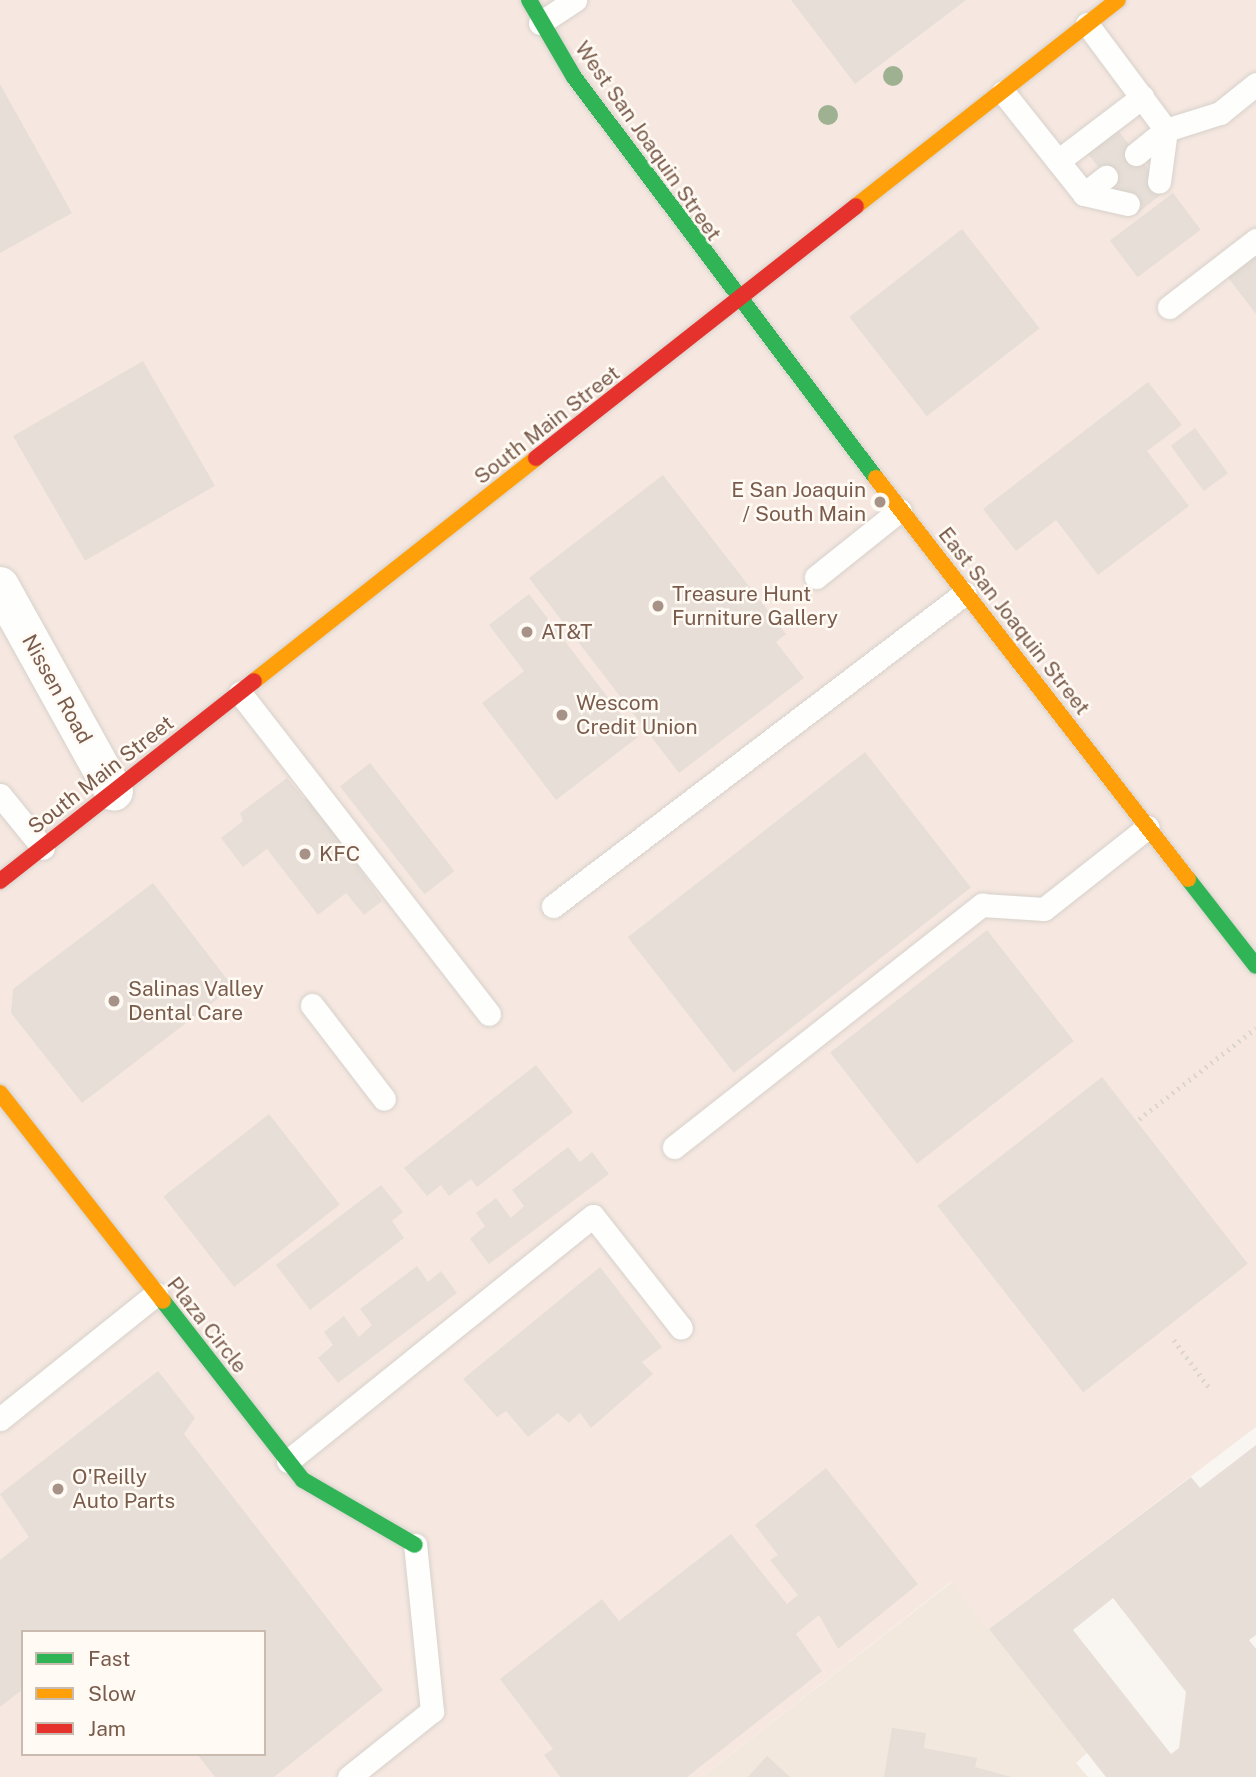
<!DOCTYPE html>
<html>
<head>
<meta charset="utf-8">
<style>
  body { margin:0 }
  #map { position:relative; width:1256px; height:1777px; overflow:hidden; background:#f9f5f0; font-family:"Public Sans",sans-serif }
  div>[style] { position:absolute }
  .residential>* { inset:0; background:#f2e8de }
  .commercial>* { inset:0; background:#f6e8e1 }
  .building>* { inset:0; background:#e6ded7; transform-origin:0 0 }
  .path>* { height:4.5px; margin-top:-2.25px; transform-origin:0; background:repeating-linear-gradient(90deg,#dcd5d0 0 2px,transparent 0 7px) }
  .roads { filter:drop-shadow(0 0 2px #d7d1cb) drop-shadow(0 0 2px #d7d1cb) }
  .lane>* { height:23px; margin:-11.5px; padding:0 11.5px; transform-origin:11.5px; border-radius:11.5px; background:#fefefd }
  .street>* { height:38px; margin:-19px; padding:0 19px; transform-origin:19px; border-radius:19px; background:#fefefd }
  .fast>* { height:16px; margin:-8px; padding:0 8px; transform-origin:8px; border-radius:8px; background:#30b455 }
  .slow>* { height:16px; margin:-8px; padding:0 8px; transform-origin:8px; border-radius:8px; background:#ff9f0a }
  .jam>* { height:16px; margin:-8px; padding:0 8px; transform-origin:8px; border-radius:8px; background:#e5322d }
  .trees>* { width:20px; height:20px; margin:-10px; border-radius:50%; background:#9eb190 }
  .dots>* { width:19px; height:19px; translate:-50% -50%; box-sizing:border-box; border:4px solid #fffaf3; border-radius:50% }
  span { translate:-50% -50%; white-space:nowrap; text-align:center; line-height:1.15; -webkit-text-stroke:5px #fffaf3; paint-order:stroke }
  .street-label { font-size:21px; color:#7a5c4d }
  .poi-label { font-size:21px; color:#7a5c4d }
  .right { translate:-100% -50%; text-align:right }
  .left { translate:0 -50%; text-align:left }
  .legend { position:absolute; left:21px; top:1630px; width:245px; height:126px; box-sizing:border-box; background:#fffaf3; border:2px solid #cabbb1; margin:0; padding:9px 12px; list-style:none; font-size:21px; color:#7a5c4d }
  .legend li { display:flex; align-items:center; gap:14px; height:35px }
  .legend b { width:35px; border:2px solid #cabbb1 }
</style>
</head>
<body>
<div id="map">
  <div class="residential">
    <i style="clip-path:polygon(952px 1582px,1087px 1753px,1076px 1763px,1088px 1777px,702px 1777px)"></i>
  </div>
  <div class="commercial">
    <i style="clip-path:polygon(evenodd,0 0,1256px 0,1256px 1427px,989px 1629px,951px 1582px,702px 1777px,0 1777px,0 0,23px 1632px,264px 1632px,264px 1754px,23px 1754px,23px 1632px)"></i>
  </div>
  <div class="building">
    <i style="clip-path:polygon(791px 0,966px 0,855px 84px)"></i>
    <i style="clip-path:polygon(0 84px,72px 213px,0 253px)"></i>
    <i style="left:1113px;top:124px;width:85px;height:38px;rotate:52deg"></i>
    <i style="left:1173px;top:193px;width:46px;height:79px;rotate:53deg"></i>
    <i style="left:962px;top:229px;width:126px;height:143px;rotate:52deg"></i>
    <i style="clip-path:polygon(1256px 246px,1256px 314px,1223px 271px)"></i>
    <i style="left:143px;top:361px;width:144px;height:150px;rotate:60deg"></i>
    <i style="clip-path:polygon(1148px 382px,1182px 425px,1147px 451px,1189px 506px,1098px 575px,1056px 520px,1016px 551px,983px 509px)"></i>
    <i style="left:1195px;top:428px;width:56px;height:30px;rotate:54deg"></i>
    <i style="clip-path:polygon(663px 475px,786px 634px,776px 642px,804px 678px,679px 773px,529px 578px)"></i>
    <i style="clip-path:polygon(529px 594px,638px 737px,556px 800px,482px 703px,524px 671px,489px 625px)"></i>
    <i style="left:865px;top:752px;width:172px;height:301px;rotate:52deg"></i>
    <i style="left:370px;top:763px;width:137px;height:38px;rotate:52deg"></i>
    <i style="clip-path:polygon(287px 778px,304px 799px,309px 796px,382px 901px,364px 915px,346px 893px,318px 915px,267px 849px,243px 867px,221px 838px,243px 821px,240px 813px)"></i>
    <i style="clip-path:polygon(153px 883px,233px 987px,82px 1103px,11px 1013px,13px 989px)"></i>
    <i style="left:987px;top:930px;width:141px;height:199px;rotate:52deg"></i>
    <i style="clip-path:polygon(536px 1065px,573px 1112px,477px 1187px,471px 1179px,449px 1196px,441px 1185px,427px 1196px,404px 1168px)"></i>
    <i style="left:1102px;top:1077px;width:237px;height:209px;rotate:52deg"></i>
    <i style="left:269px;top:1114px;width:115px;height:134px;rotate:52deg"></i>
    <i style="clip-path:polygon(568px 1147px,580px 1162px,592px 1152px,609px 1174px,489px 1264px,470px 1239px,485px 1226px,476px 1213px,496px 1198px,511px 1218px,524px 1206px,512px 1190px)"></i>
    <i style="clip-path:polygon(381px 1185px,403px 1212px,392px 1221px,404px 1238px,310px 1310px,276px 1265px)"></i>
    <i style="clip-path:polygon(417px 1266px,428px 1282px,441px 1271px,457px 1293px,338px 1383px,318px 1358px,333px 1345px,324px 1332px,344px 1316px,359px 1337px,372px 1325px,360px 1309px)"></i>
    <i style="clip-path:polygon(600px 1267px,662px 1347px,642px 1362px,653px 1374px,591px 1428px,580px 1413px,569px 1423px,558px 1413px,528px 1437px,506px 1411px,497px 1417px,463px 1379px)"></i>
    <i style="clip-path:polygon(158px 1371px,195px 1418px,184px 1434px,383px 1690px,274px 1777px,215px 1777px,197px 1754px,264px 1754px,264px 1632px,23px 1632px,23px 1689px,0 1707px,0 1560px,29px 1537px,0 1494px)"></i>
    <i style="clip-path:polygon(evenodd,1256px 1445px,1256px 1635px,1249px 1640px,1256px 1649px,1256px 1777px,1106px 1777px,989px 1629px,1191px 1477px,1200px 1488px,1256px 1445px,1113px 1598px,1186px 1692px,1179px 1748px,1171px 1754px,1073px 1630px,1113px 1598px)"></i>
    <i style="clip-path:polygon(826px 1468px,918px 1584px,838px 1649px,819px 1615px,796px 1634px,822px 1671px,687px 1777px,560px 1777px,544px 1755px,553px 1749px,500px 1679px,602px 1599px,619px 1621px,731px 1534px,787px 1604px,798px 1595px,770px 1560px,778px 1555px,755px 1525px)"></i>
    <i style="clip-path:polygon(892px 1728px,926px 1733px,924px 1748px,977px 1758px,975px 1767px,1011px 1777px,884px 1777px)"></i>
    <i style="clip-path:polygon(767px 1756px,790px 1777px,748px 1777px)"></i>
  </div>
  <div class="path">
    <i style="left:1139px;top:1119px;width:148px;rotate:-37.9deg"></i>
    <i style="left:1174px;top:1340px;width:62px;rotate:53.5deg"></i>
  </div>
  <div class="roads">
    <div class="lane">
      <i style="left:540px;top:23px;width:42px;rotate:-33.3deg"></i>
      <i style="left:1087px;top:24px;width:132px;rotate:53.3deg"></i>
      <i style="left:1166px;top:130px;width:52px;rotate:97.7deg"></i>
      <i style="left:1003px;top:92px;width:130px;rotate:51.5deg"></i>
      <i style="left:1084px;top:194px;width:28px;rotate:-38deg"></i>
      <i style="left:1136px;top:154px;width:38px;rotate:-39deg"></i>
      <i style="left:1166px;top:130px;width:57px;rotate:-17.5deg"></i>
      <i style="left:1220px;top:113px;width:46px;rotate:-38.9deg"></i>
      <i style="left:1058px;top:161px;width:106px;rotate:-37.3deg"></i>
      <i style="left:1084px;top:194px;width:45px;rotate:12.8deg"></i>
      <i style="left:1169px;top:307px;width:110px;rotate:-37.6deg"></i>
      <i style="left:816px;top:577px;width:107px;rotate:-38.6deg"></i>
      <i style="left:240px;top:693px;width:406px;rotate:52.2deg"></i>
      <i style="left:0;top:795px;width:68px;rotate:50.9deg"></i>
      <i style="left:553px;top:906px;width:517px;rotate:-37.22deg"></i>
      <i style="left:312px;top:1005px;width:118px;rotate:52.5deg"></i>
      <i style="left:674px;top:1147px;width:392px;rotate:-38.2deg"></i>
      <i style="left:982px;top:905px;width:62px;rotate:3.7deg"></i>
      <i style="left:1044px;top:909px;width:132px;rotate:-38.3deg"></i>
      <i style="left:0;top:1419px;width:200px;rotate:-38.7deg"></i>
      <i style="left:288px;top:1461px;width:391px;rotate:-38.8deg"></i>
      <i style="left:593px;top:1216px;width:142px;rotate:51.8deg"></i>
      <i style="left:349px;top:1777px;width:106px;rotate:-38.5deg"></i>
      <i style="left:432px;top:1711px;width:167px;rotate:-95.8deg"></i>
    </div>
    <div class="street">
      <i style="left:0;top:586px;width:235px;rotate:61deg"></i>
    </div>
    <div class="fast">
      <i style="left:529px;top:0;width:89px;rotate:59.7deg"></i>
      <i style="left:574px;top:77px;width:502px;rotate:53.02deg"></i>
      <i style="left:1188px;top:879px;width:110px;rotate:52deg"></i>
      <i style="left:163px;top:1301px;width:227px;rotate:52deg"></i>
      <i style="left:303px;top:1480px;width:129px;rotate:30.1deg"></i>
    </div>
    <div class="slow">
      <i style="left:856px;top:206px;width:333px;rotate:-38.2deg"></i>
      <i style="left:876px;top:478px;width:508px;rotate:52.12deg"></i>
      <i style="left:254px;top:681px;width:360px;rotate:-38.3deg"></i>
      <i style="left:0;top:1093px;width:264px;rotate:51.9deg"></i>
    </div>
    <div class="jam">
      <i style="left:536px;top:458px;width:407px;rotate:-38.2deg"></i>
      <i style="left:0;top:881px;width:323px;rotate:-38.2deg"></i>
    </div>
  </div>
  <div class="trees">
    <i style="left:893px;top:76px"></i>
    <i style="left:828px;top:115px"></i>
  </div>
  <div class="dots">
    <i style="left:880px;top:502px;background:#a69286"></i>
    <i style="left:658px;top:606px;background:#a69286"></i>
    <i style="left:527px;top:632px;background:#a69286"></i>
    <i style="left:562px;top:715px;background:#a69286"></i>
    <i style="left:305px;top:854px;background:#a69286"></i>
    <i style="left:114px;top:1001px;background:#a69286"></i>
    <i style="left:58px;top:1489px;background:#a69286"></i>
  </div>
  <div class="street-label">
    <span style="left:648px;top:141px;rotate:55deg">West San Joaquin Street</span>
    <span style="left:547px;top:425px;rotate:-38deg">South Main Street</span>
    <span style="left:1014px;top:621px;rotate:52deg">East San Joaquin Street</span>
    <span style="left:57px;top:689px;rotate:61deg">Nissen Road</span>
    <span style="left:101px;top:775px;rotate:-38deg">South Main Street</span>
    <span style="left:207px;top:1325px;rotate:52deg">Plaza Circle</span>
  </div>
  <div class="poi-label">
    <span class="right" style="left:866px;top:502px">E San Joaquin<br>/ South Main</span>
    <span class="left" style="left:672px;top:606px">Treasure Hunt<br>Furniture Gallery</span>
    <span class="left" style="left:541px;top:632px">AT&amp;T</span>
    <span class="left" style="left:576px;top:715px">Wescom<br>Credit Union</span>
    <span class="left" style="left:319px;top:854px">KFC</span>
    <span class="left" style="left:128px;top:1001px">Salinas Valley<br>Dental Care</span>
    <span class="left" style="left:72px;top:1489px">O'Reilly<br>Auto Parts</span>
  </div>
  <ul class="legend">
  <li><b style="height:9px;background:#30b455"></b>Fast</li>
  <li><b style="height:9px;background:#ff9f0a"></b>Slow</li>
  <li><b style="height:9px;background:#e5322d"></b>Jam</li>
  </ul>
</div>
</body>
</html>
